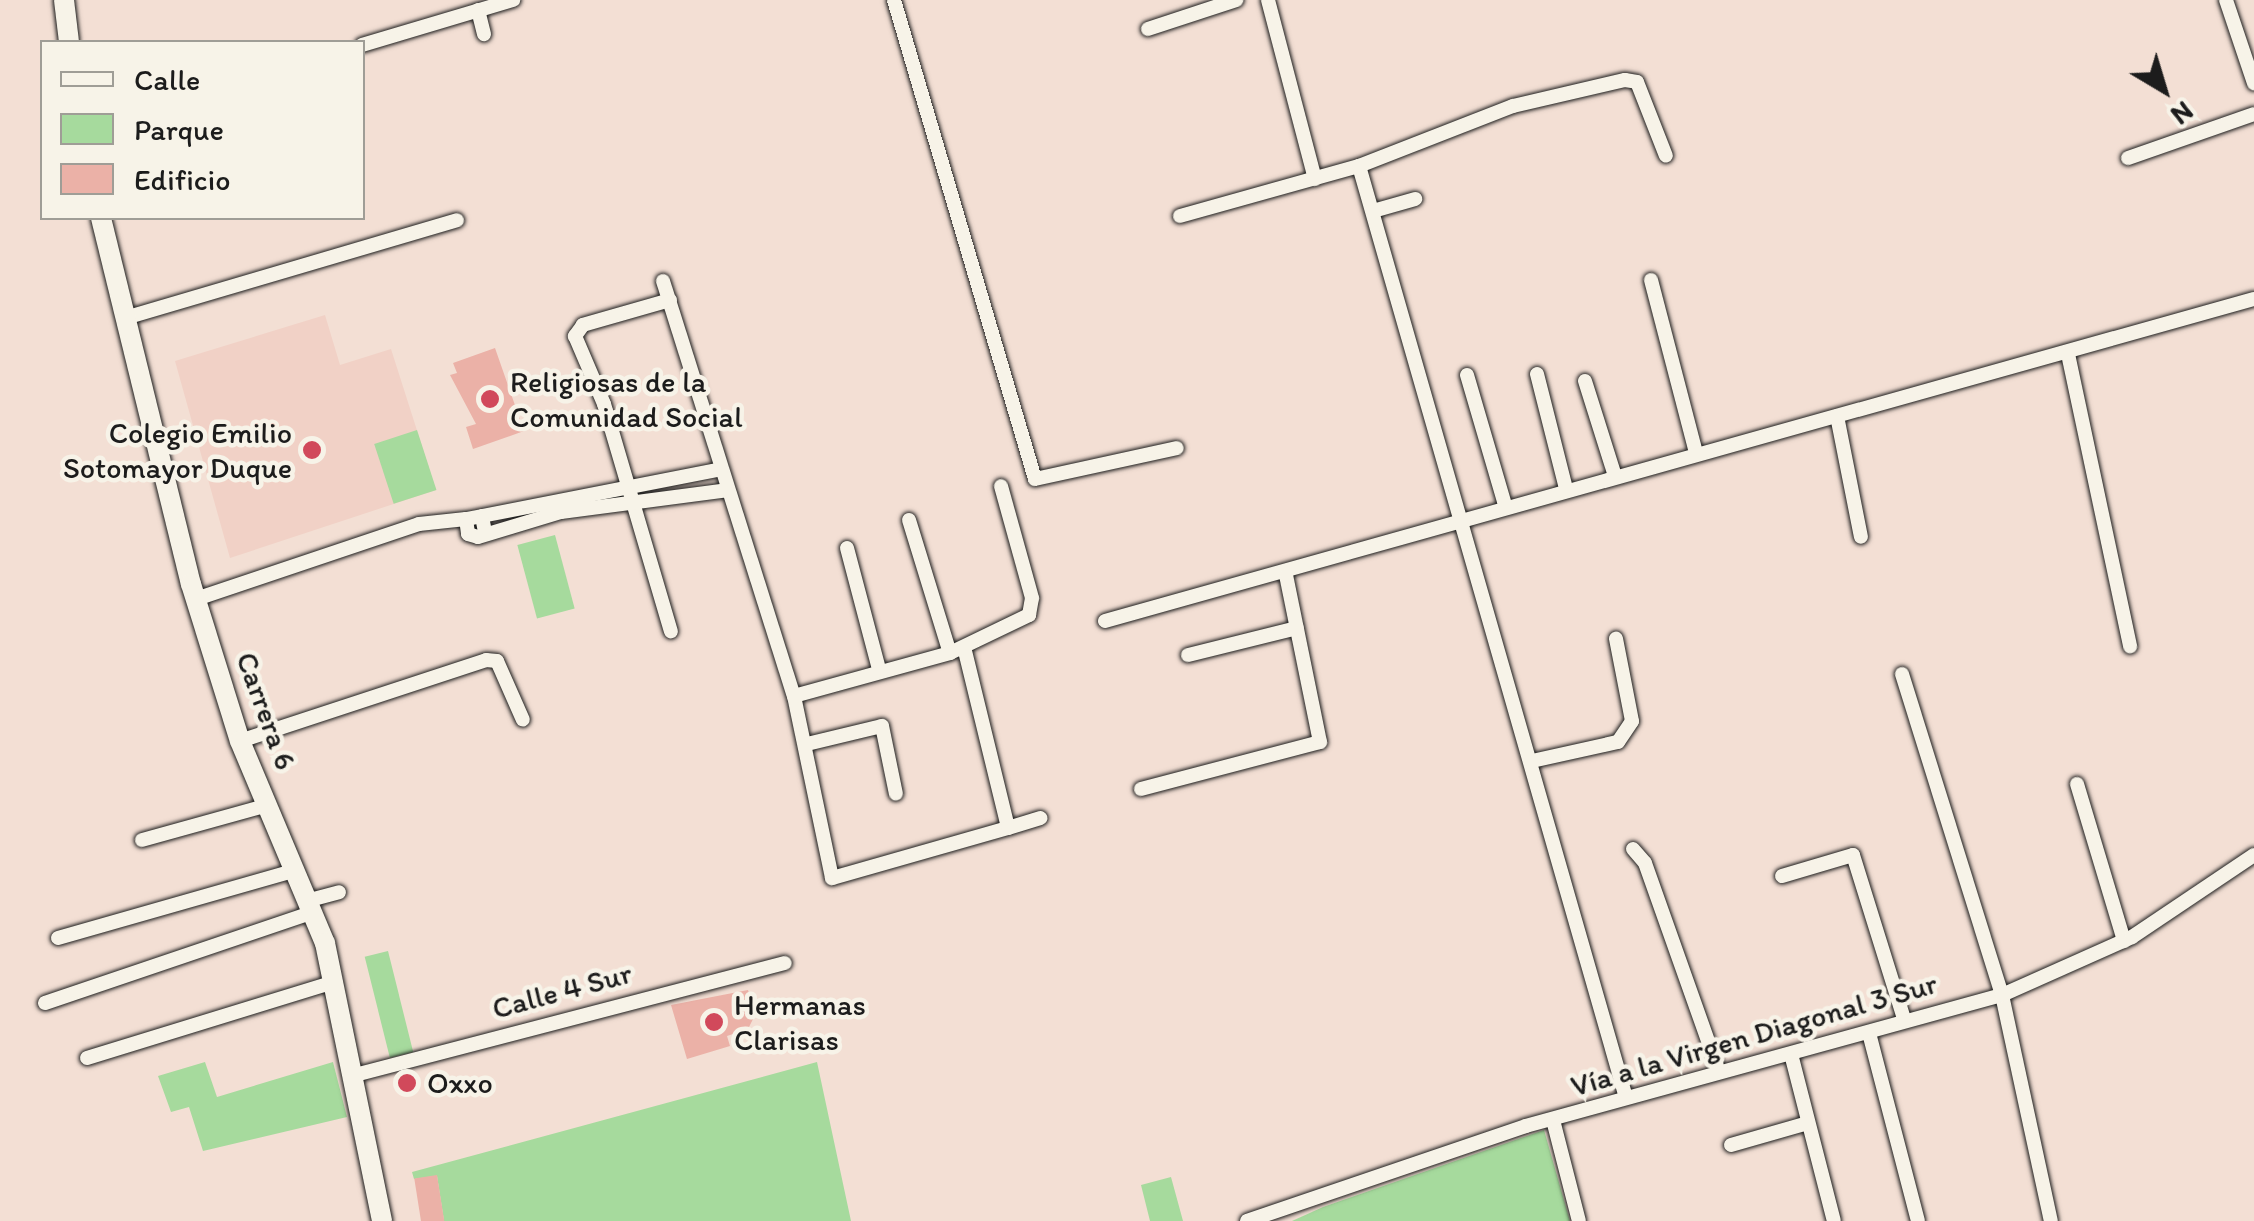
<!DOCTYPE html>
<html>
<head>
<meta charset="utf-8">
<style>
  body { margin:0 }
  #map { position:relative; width:2254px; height:1221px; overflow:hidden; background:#f3dfd4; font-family:Itim,sans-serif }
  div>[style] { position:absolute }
  .built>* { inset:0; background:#f1d1c6 }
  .green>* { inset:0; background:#a6da9d; transform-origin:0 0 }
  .building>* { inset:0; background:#ebb1a7; transform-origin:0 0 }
  .roads { filter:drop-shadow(0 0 2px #1c1c1c) drop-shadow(0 0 2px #1c1c1c) }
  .minor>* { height:14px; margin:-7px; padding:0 7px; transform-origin:7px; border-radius:7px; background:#f7f3e8 }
  .secondary>* { height:20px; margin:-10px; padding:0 10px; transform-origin:10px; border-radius:10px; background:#f7f3e8 }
  .dots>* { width:28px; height:28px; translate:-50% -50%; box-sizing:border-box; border:5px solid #f7f3e8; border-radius:50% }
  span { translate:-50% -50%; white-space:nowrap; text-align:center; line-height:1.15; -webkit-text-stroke:9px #f7f3e8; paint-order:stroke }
  .poi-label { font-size:30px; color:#1c1c1c }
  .left { translate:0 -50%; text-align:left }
  .right { translate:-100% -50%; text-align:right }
  .street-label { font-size:30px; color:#1c1c1c }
  .legend { position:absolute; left:40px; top:40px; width:325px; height:180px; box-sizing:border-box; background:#f7f3e8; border:2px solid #9f9d96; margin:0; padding:12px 18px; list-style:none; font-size:30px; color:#1c1c1c }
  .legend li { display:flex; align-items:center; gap:20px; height:50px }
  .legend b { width:50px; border:2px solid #9f9d96 }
  .north { position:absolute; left:2114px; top:40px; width:100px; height:100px; -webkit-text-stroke:8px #f7f3e8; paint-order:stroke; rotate:142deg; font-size:28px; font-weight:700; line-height:40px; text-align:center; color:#1c1c1c }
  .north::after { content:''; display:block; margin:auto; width:35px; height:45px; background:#1c1c1c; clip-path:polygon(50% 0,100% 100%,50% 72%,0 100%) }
</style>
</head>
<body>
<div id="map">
  <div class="built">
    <i style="clip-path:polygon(325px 315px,340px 365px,391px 349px,436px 490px,230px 558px,175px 361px)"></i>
  </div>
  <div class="green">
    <i style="left:417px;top:430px;width:63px;height:45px;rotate:72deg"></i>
    <i style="left:555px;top:535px;width:76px;height:39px;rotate:75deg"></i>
    <i style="left:388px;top:951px;width:104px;height:24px;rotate:76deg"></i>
    <i style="clip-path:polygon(205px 1062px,217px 1097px,333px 1062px,347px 1117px,203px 1151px,189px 1107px,171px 1112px,158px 1076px)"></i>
    <i style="clip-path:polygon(817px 1062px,851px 1221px,444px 1221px,437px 1176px,414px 1179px,412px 1172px)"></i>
    <i style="clip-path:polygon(1544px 1130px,1570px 1221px,1292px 1221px,1323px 1207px)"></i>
    <i style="clip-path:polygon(1171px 1177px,1183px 1221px,1150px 1221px,1141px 1185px)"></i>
  </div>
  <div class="building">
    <i style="clip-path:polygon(495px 348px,524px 431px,473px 449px,466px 427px,476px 424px,450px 375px,457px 373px,453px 363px)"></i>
    <i style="clip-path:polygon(748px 990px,755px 1015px,748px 1029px,727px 1036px,730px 1046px,687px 1059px,671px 1005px)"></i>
    <i style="left:437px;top:1175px;width:47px;height:23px;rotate:81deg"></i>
  </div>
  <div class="roads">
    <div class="minor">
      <i style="left:894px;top:0;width:499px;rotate:73.6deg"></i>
      <i style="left:1035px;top:479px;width:145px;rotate:-12.3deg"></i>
      <i style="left:1268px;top:0;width:185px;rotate:75.3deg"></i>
      <i style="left:2226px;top:0;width:88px;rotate:71.4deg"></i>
      <i style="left:478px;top:10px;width:25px;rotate:76deg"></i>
      <i style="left:1148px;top:29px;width:93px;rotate:-18.2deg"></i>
      <i style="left:362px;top:45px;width:158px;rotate:-16.6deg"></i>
      <i style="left:2128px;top:158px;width:133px;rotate:-19.2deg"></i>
      <i style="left:1359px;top:166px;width:969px;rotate:74.01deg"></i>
      <i style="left:1373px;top:211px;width:44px;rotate:-15.9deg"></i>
      <i style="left:1180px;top:216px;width:186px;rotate:-15.6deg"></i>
      <i style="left:1359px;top:166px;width:165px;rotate:-21.3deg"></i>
      <i style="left:1513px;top:106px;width:115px;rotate:-13.1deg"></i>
      <i style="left:1625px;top:80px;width:12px;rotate:9deg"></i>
      <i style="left:1637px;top:82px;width:79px;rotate:68.6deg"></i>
      <i style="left:1651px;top:280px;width:179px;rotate:75.4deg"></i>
      <i style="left:663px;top:281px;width:435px;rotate:72.5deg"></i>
      <i style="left:794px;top:696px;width:186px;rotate:78.2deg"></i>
      <i style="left:832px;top:878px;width:183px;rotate:-15.9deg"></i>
      <i style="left:670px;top:300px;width:91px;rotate:164deg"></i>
      <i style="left:583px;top:325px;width:14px;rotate:126deg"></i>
      <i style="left:575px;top:336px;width:74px;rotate:66.9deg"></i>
      <i style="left:604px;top:404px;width:237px;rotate:73.6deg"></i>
      <i style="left:125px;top:318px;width:346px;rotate:-16.4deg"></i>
      <i style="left:2068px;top:354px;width:299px;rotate:78deg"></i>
      <i style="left:1537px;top:374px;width:119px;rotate:75.8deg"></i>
      <i style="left:1467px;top:375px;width:135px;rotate:73.7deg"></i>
      <i style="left:1585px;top:381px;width:100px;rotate:72.5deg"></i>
      <i style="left:1837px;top:416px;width:123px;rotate:78.8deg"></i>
      <i style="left:482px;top:516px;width:244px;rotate:-11.1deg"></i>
      <i style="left:909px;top:520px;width:139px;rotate:72.9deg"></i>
      <i style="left:485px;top:532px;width:16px;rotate:-101deg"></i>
      <i style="left:482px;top:516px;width:16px;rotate:169deg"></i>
      <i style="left:466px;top:519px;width:15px;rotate:82deg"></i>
      <i style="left:468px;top:534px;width:10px;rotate:17deg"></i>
      <i style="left:478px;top:537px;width:87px;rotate:-16.8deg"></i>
      <i style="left:561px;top:512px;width:167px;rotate:-7.5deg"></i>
      <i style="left:847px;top:548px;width:125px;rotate:75.2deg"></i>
      <i style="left:196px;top:599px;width:235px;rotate:-18.6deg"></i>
      <i style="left:419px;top:524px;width:47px;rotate:-6.1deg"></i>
      <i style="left:1105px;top:621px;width:1193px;rotate:-15.66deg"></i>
      <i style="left:964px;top:647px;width:186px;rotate:76.3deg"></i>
      <i style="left:1008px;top:828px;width:34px;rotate:-17deg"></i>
      <i style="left:1188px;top:655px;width:112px;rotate:-13.9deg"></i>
      <i style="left:1902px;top:674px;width:336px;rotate:72.7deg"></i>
      <i style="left:2002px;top:995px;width:231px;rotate:77.8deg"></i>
      <i style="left:794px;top:696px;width:162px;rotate:-15.4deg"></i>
      <i style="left:950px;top:653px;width:88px;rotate:-25.7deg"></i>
      <i style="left:1029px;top:615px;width:17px;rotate:-80deg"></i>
      <i style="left:1032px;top:598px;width:116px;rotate:-105.5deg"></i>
      <i style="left:240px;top:741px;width:259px;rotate:-18.2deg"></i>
      <i style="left:486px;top:660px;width:11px;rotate:5deg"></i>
      <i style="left:497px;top:661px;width:64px;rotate:66.2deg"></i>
      <i style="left:807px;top:744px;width:77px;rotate:-13.5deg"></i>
      <i style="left:882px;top:726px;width:69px;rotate:78.4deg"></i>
      <i style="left:1532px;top:761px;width:88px;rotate:-12.5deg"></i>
      <i style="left:1618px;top:742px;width:25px;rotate:-56deg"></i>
      <i style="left:1632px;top:721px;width:84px;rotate:-101deg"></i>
      <i style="left:2077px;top:784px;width:164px;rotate:73.3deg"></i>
      <i style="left:1141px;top:789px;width:185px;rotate:-14.7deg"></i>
      <i style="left:1320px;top:742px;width:170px;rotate:-101.5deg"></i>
      <i style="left:142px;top:840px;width:131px;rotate:-15.5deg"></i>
      <i style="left:1633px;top:849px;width:18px;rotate:49deg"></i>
      <i style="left:1645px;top:863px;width:222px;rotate:70.5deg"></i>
      <i style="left:1782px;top:876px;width:74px;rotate:-16.5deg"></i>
      <i style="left:1853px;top:855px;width:172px;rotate:72.7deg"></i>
      <i style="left:310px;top:900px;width:30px;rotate:-15deg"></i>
      <i style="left:58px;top:938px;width:248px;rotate:-15.9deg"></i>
      <i style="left:45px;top:1003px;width:284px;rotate:-18.7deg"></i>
      <i style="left:1869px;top:1033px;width:194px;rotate:75.4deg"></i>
      <i style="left:1791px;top:1054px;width:172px;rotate:75.6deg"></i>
      <i style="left:87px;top:1058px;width:258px;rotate:-17.1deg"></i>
      <i style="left:355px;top:1075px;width:444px;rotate:-14.6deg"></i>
      <i style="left:1553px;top:1120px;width:104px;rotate:75.6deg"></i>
      <i style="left:1731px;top:1145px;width:80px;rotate:-15.9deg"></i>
      <i style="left:1247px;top:1221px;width:295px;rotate:-18.8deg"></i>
      <i style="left:1526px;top:1126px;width:494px;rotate:-15.4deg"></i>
      <i style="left:2002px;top:995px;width:142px;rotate:-24deg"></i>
      <i style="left:2132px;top:937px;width:147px;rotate:-33.9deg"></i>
    </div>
    <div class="secondary">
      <i style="left:64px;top:0;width:42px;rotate:83.2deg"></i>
      <i style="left:101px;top:218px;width:377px;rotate:76.2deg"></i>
      <i style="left:191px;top:584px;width:164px;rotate:72.7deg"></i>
      <i style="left:240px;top:741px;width:219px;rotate:67.2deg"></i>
      <i style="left:325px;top:943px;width:284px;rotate:78.4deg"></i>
    </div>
  </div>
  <div class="dots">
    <i style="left:490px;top:399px;background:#d1495b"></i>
    <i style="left:312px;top:450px;background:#d1495b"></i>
    <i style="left:714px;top:1022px;background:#d1495b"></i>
    <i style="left:407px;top:1083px;background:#d1495b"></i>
  </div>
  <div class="poi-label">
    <span class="left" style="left:510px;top:399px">Religiosas de la<br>Comunidad Social</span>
    <span class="right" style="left:292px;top:450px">Colegio Emilio<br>Sotomayor Duque</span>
    <span class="left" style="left:734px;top:1022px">Hermanas<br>Clarisas</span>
    <span class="left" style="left:427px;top:1083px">Oxxo</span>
  </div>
  <div class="street-label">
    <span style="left:266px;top:711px;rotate:70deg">Carrera 6</span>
    <span style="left:562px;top:991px;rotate:-15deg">Calle 4 Sur</span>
    <span style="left:1754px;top:1035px;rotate:-16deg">Vía a la Virgen Diagonal 3 Sur</span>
  </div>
  <ul class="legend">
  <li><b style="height:12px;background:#f7f3e8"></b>Calle</li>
  <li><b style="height:28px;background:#a6da9d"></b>Parque</li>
  <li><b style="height:28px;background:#ebb1a7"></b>Edificio</li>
  </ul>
  <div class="north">N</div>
</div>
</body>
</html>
